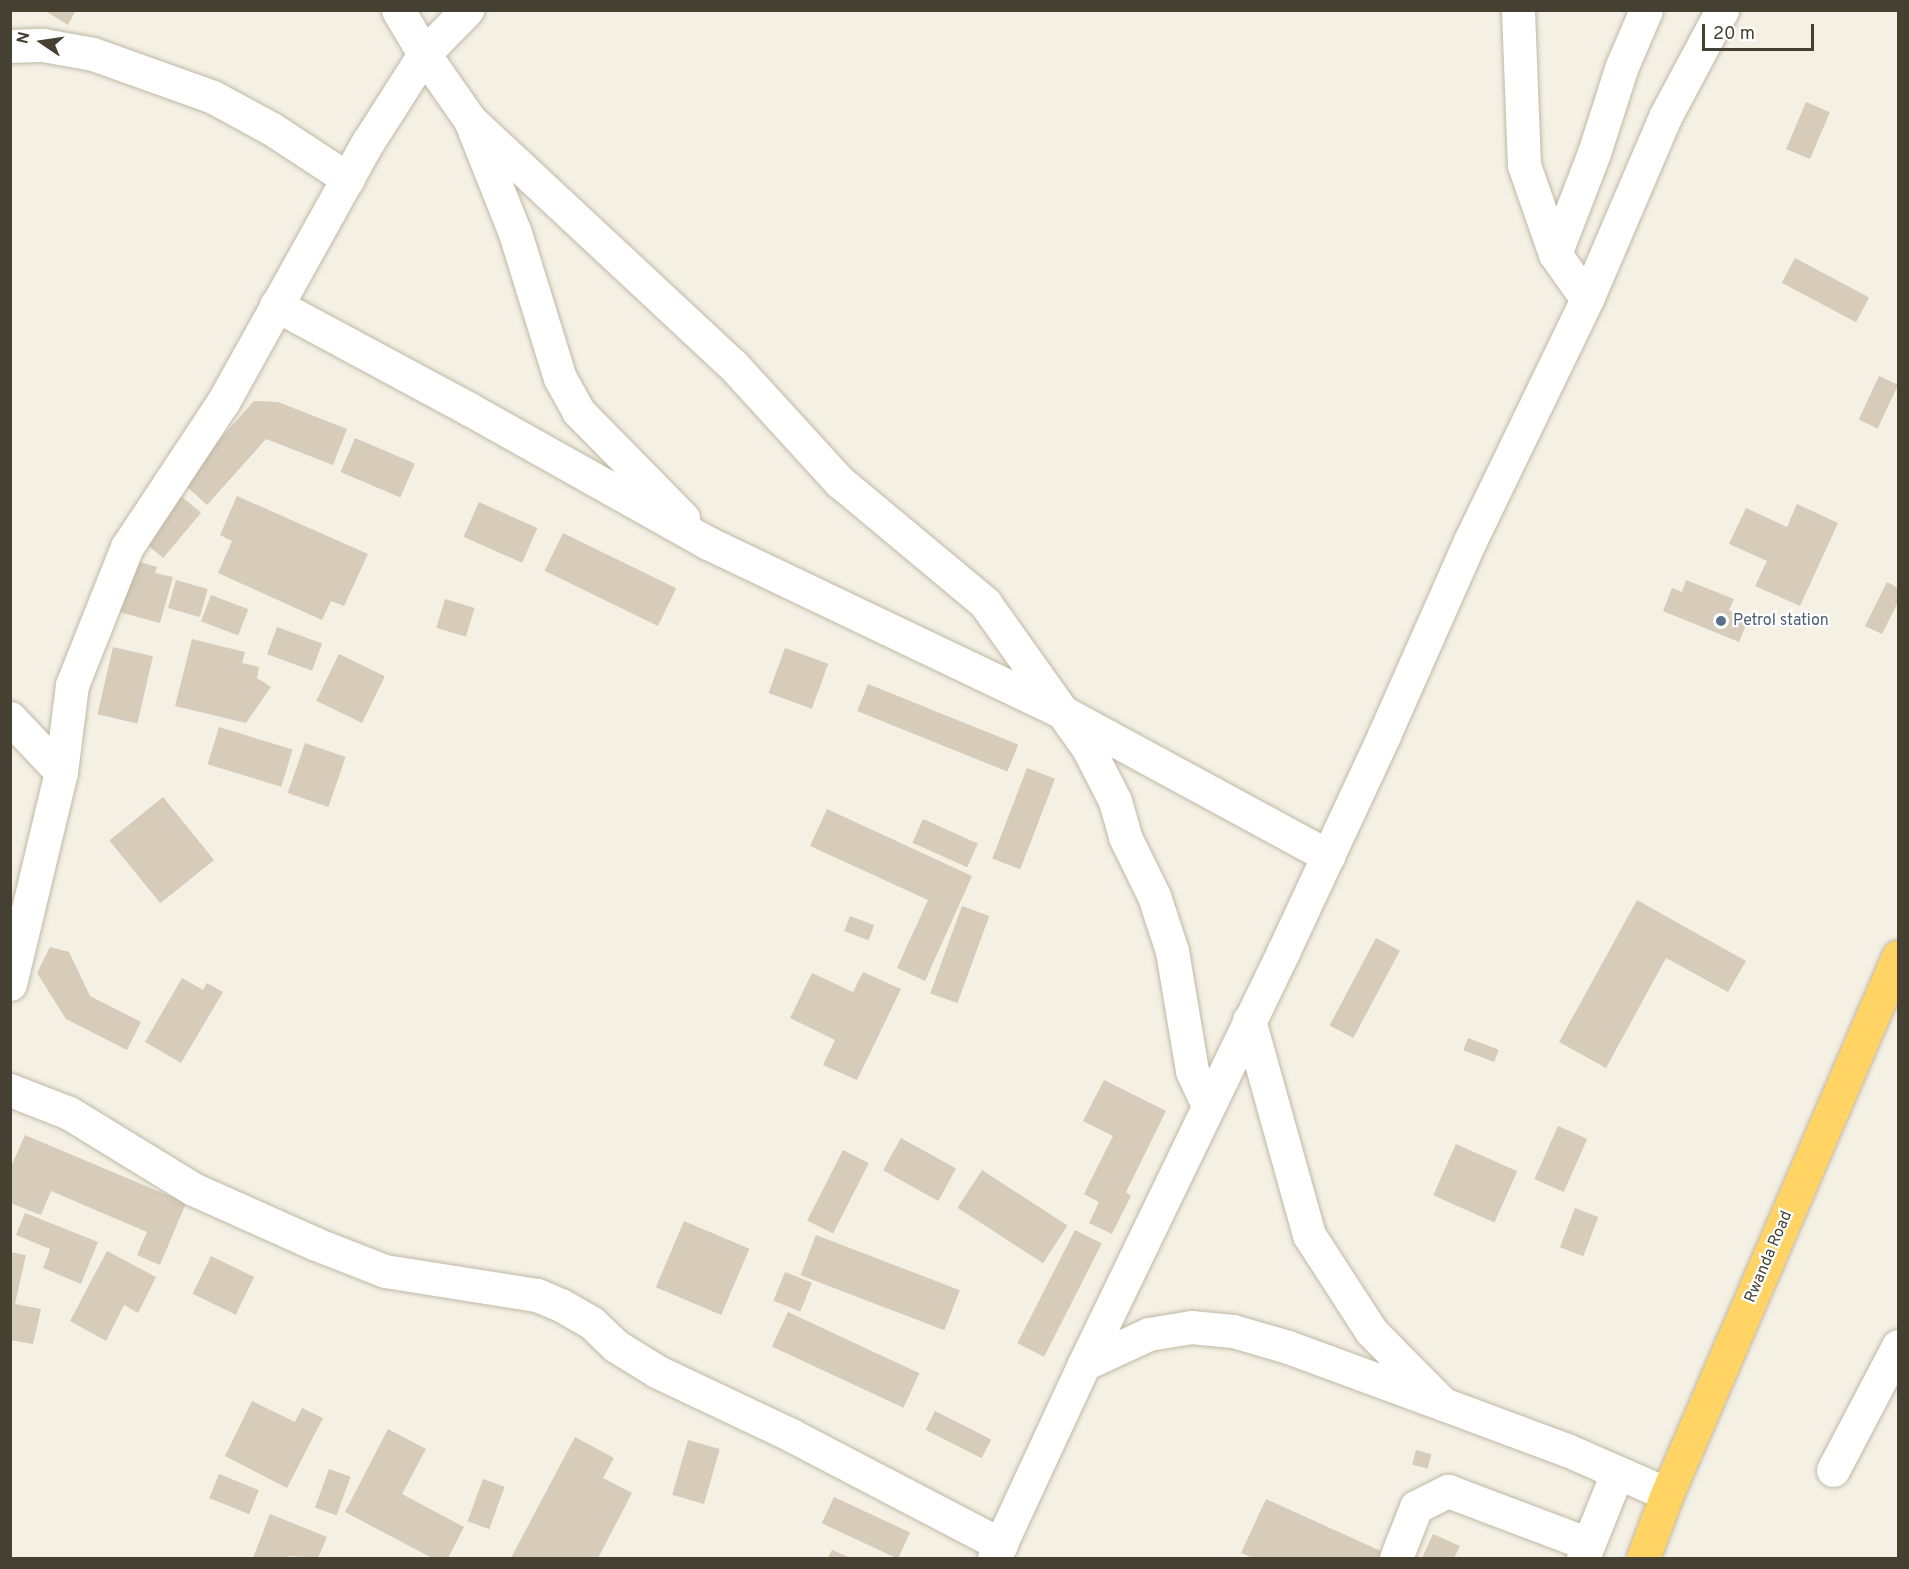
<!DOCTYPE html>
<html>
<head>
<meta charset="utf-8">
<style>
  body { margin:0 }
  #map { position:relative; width:1909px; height:1569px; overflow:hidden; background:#f4f0e4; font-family:Overpass,sans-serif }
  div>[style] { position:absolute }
  .building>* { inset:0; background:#d6ccb9; transform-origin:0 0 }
  .roads { filter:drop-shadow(0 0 2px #c0b8a6) drop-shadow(0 0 2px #c0b8a6) }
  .minor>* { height:33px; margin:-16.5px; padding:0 16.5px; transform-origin:16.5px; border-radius:16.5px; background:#fff }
  .highway>* { height:33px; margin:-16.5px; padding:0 16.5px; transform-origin:16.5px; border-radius:16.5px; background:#ffd464 }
  .dots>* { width:16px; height:16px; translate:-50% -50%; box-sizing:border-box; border:3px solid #fff; border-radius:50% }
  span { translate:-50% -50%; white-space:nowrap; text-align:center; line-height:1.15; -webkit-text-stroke:4.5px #fff; paint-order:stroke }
  .service-label { font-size:16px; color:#4e5e75 }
  .left { translate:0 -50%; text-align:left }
  .street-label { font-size:16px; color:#464033 }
  .frame { position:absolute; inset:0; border:12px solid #464033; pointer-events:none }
  .north { position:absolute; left:12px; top:12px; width:60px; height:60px; -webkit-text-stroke:4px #fff; paint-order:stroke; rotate:283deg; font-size:16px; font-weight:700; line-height:24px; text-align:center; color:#464033 }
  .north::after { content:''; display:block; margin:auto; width:21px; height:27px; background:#464033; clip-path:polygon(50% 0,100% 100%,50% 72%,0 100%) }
  .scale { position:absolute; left:1702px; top:24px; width:112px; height:27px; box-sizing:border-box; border:3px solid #464033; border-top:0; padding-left:8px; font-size:18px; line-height:21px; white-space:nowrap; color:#464033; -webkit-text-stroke:4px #fff; paint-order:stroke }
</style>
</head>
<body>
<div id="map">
  <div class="building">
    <i style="clip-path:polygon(44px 10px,76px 10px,68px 25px)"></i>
    <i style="left:1806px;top:102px;width:26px;height:51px;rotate:23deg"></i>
    <i style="left:1795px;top:258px;width:84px;height:28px;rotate:28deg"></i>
    <i style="left:1879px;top:376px;width:21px;height:48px;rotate:25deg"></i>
    <i style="clip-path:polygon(254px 401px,278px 402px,347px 429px,333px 465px,266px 439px,207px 505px,182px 482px)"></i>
    <i style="left:355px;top:438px;width:65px;height:37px;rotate:23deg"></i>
    <i style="left:175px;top:491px;width:34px;height:59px;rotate:40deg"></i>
    <i style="clip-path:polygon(237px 496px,368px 554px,344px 606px,331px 601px,322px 620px,218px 573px,232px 541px,220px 535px)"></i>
    <i style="left:479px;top:502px;width:64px;height:38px;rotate:24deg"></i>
    <i style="clip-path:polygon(1797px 504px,1838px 523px,1800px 606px,1755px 586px,1767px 561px,1729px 544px,1746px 508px,1787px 527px)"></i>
    <i style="left:563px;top:533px;width:126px;height:42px;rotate:26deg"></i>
    <i style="clip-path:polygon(133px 560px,157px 567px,155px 573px,173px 577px,160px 623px,119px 612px)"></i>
    <i style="left:176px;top:580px;width:33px;height:29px;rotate:16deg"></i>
    <i style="clip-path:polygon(1686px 580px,1734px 599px,1729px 610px,1749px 618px,1739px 642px,1663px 611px,1672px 588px,1682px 592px)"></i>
    <i style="clip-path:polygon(1887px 582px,1898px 588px,1898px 602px,1882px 634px,1865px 626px)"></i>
    <i style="left:211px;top:595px;width:40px;height:28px;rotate:21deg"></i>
    <i style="left:445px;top:599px;width:31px;height:30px;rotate:17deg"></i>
    <i style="left:277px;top:627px;width:48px;height:29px;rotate:20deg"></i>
    <i style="clip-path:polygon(192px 639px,245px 652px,242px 663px,259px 667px,257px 678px,271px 687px,246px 723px,175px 706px)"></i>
    <i style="left:113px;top:647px;width:41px;height:69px;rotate:13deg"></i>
    <i style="left:785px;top:648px;width:46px;height:48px;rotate:20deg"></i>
    <i style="left:339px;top:654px;width:51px;height:52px;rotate:26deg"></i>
    <i style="left:868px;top:684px;width:162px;height:29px;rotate:22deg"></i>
    <i style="left:219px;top:727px;width:77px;height:39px;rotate:17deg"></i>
    <i style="left:305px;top:743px;width:43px;height:53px;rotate:19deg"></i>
    <i style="left:1027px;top:768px;width:30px;height:97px;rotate:21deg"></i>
    <i style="left:163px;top:797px;width:81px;height:69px;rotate:51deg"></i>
    <i style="clip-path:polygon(827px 809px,972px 876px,925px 981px,897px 968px,928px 900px,810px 846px)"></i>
    <i style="left:923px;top:819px;width:60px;height:26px;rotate:24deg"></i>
    <i style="clip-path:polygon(1637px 900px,1746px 961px,1728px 992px,1666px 958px,1606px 1068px,1559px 1042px)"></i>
    <i style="left:962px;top:906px;width:29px;height:93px;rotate:20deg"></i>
    <i style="left:850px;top:916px;width:26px;height:16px;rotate:21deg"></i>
    <i style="left:1376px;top:938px;width:27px;height:99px;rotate:28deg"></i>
    <i style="clip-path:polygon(50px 947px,69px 952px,90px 996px,141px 1022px,127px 1050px,66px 1019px,37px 973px)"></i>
    <i style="clip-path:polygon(863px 972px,901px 989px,857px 1080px,823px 1065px,835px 1040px,790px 1018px,812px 973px,853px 992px)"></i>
    <i style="clip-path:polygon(182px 978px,203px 990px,207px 983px,223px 992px,181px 1063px,145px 1042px)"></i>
    <i style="left:1468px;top:1038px;width:33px;height:13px;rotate:21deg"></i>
    <i style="clip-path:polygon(1104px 1080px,1166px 1111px,1126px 1192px,1131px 1196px,1112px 1234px,1089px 1223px,1099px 1202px,1084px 1194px,1113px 1136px,1083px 1121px)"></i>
    <i style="left:1558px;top:1126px;width:32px;height:58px;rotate:24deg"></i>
    <i style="clip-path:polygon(25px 1135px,186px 1203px,160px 1265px,137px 1255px,147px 1232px,51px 1191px,41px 1215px,10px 1203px,10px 1169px)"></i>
    <i style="left:901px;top:1138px;width:63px;height:37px;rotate:29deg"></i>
    <i style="left:1456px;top:1144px;width:67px;height:56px;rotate:24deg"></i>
    <i style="left:843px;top:1150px;width:29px;height:79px;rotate:27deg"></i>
    <i style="left:982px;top:1170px;width:102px;height:45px;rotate:33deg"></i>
    <i style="left:1575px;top:1208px;width:25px;height:42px;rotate:21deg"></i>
    <i style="clip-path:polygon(25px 1213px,98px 1242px,81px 1284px,43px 1268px,50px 1249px,16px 1235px)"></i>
    <i style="left:684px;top:1221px;width:71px;height:72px;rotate:23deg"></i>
    <i style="left:1075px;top:1230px;width:30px;height:127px;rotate:27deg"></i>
    <i style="left:816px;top:1235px;width:154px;height:43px;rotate:21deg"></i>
    <i style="clip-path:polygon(107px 1251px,156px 1277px,138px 1313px,124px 1305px,106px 1341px,70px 1321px)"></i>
    <i style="clip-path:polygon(10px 1252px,26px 1255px,15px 1304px,41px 1309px,33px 1344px,10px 1340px)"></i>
    <i style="left:211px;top:1256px;width:48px;height:42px;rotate:26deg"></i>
    <i style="left:785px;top:1272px;width:29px;height:31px;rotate:22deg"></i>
    <i style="left:788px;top:1312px;width:145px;height:38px;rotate:25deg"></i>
    <i style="clip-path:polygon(252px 1401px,295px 1422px,302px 1408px,323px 1418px,287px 1488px,225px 1456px)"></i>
    <i style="left:935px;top:1411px;width:63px;height:21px;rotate:27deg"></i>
    <i style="clip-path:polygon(388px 1429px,426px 1449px,402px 1494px,464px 1527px,448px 1558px,432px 1558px,345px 1512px)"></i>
    <i style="clip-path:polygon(575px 1437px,614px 1458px,603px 1478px,632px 1493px,598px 1558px,511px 1558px)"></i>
    <i style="left:688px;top:1440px;width:33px;height:57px;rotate:16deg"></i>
    <i style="left:1416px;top:1450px;width:16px;height:15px;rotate:15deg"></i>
    <i style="left:329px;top:1469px;width:23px;height:41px;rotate:20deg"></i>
    <i style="left:219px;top:1474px;width:43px;height:26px;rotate:22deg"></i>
    <i style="left:483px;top:1479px;width:23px;height:45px;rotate:20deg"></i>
    <i style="left:834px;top:1497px;width:84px;height:29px;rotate:25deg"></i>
    <i style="clip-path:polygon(1266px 1499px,1383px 1552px,1381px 1558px,1253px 1558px,1241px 1553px)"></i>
    <i style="clip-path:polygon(270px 1514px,327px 1537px,318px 1558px,289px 1556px,288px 1558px,253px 1558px)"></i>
    <i style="clip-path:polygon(1433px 1534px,1460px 1546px,1454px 1558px,1422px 1558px)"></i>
    <i style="clip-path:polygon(832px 1550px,851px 1558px,828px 1558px)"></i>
  </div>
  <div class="roads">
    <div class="minor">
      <i style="left:398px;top:10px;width:51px;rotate:59.4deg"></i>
      <i style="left:424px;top:54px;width:80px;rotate:55.1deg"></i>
      <i style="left:470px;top:120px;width:359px;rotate:43deg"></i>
      <i style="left:733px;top:365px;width:159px;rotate:47.6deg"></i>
      <i style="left:840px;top:482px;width:189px;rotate:39.8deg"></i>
      <i style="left:985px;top:603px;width:178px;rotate:54.6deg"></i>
      <i style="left:1088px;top:748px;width:59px;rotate:63deg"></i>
      <i style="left:1115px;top:801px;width:37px;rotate:74deg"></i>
      <i style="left:1125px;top:837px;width:66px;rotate:63.8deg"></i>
      <i style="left:1154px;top:896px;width:58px;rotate:71.9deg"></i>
      <i style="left:1172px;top:951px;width:122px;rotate:80.5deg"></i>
      <i style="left:1192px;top:1071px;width:38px;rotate:65deg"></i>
      <i style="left:1518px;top:10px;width:155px;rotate:87.8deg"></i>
      <i style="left:1524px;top:165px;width:94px;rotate:70.8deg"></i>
      <i style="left:1555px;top:254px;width:55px;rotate:54.6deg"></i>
      <i style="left:10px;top:46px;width:33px;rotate:-2deg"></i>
      <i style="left:43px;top:45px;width:51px;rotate:10.2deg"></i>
      <i style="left:93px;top:54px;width:127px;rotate:19.7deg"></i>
      <i style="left:213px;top:97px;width:67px;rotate:28.5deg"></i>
      <i style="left:272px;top:129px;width:91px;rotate:33.3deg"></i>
      <i style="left:472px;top:125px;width:116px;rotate:68.3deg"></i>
      <i style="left:515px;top:233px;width:152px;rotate:72.8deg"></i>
      <i style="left:560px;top:378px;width:38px;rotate:61deg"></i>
      <i style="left:578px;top:411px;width:150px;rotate:45.5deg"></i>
      <i style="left:1555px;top:254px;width:108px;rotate:-68.9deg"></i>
      <i style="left:1594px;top:153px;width:91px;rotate:-72.2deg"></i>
      <i style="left:1622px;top:66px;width:61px;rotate:-66.8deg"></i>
      <i style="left:276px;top:305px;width:219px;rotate:28.3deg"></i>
      <i style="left:469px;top:409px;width:274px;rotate:29.3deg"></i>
      <i style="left:708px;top:543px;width:393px;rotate:25.5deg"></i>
      <i style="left:1063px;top:712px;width:302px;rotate:28.5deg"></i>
      <i style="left:10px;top:718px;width:74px;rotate:46.6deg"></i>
      <i style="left:10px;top:984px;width:218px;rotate:-76.5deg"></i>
      <i style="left:61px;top:772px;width:88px;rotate:-82.8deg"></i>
      <i style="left:72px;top:685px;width:149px;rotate:-68.3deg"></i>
      <i style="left:127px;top:547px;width:174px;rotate:-56.5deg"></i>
      <i style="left:223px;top:402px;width:298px;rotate:-60.9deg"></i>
      <i style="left:368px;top:142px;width:104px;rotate:-57.5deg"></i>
      <i style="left:424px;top:54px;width:62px;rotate:-45.7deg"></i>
      <i style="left:1249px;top:1020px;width:223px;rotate:74.4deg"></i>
      <i style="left:1309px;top:1235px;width:114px;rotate:57.1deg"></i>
      <i style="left:1371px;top:1331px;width:103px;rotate:45.4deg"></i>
      <i style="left:1443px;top:1404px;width:132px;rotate:20.4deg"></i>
      <i style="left:1567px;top:1450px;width:109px;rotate:23.7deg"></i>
      <i style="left:10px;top:1090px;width:63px;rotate:21.3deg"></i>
      <i style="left:69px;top:1113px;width:145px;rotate:31.5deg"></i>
      <i style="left:193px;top:1189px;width:135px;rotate:24.1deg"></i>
      <i style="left:316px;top:1244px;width:74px;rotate:21.4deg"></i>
      <i style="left:385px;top:1271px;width:154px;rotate:9deg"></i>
      <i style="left:537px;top:1295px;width:26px;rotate:23deg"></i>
      <i style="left:561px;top:1305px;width:36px;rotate:30deg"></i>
      <i style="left:592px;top:1323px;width:33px;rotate:44deg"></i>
      <i style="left:616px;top:1346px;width:49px;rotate:31.8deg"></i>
      <i style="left:658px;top:1372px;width:147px;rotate:25.3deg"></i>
      <i style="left:791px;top:1435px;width:237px;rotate:27.6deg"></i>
      <i style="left:1084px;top:1364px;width:72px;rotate:-24.8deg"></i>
      <i style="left:1149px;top:1334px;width:43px;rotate:-9.5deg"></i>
      <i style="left:1191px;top:1327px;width:42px;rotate:5.4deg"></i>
      <i style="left:1233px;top:1331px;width:57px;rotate:16.2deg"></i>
      <i style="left:1288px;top:1347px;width:157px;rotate:20.2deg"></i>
      <i style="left:1833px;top:1470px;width:140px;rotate:-62.3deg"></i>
      <i style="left:994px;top:1558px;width:214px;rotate:-65.1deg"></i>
      <i style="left:1084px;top:1364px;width:458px;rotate:-64.2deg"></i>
      <i style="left:1283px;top:952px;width:239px;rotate:-65deg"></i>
      <i style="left:1384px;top:735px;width:212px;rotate:-66.1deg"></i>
      <i style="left:1470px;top:541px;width:269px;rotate:-64.2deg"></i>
      <i style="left:1587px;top:299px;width:200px;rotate:-66.8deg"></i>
      <i style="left:1666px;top:115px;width:119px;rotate:-61.9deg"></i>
      <i style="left:1396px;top:1558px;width:55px;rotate:-68.6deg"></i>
      <i style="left:1416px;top:1507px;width:36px;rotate:-27deg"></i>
      <i style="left:1448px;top:1491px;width:150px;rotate:20.7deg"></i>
      <i style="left:1583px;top:1558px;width:92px;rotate:-68.2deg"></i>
    </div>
    <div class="highway">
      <i style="left:1643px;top:1558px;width:68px;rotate:-69.4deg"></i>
      <i style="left:1667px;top:1494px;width:585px;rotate:-66.72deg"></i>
    </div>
  </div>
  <div class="dots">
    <i style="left:1721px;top:621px;background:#5c6f8a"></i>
  </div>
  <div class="service-label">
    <span class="left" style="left:1733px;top:621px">Petrol station</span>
  </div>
  <div class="street-label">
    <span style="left:1769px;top:1257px;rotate:-67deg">Rwanda Road</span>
  </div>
  <div class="frame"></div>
  <div class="north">N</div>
  <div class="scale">20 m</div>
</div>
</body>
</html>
